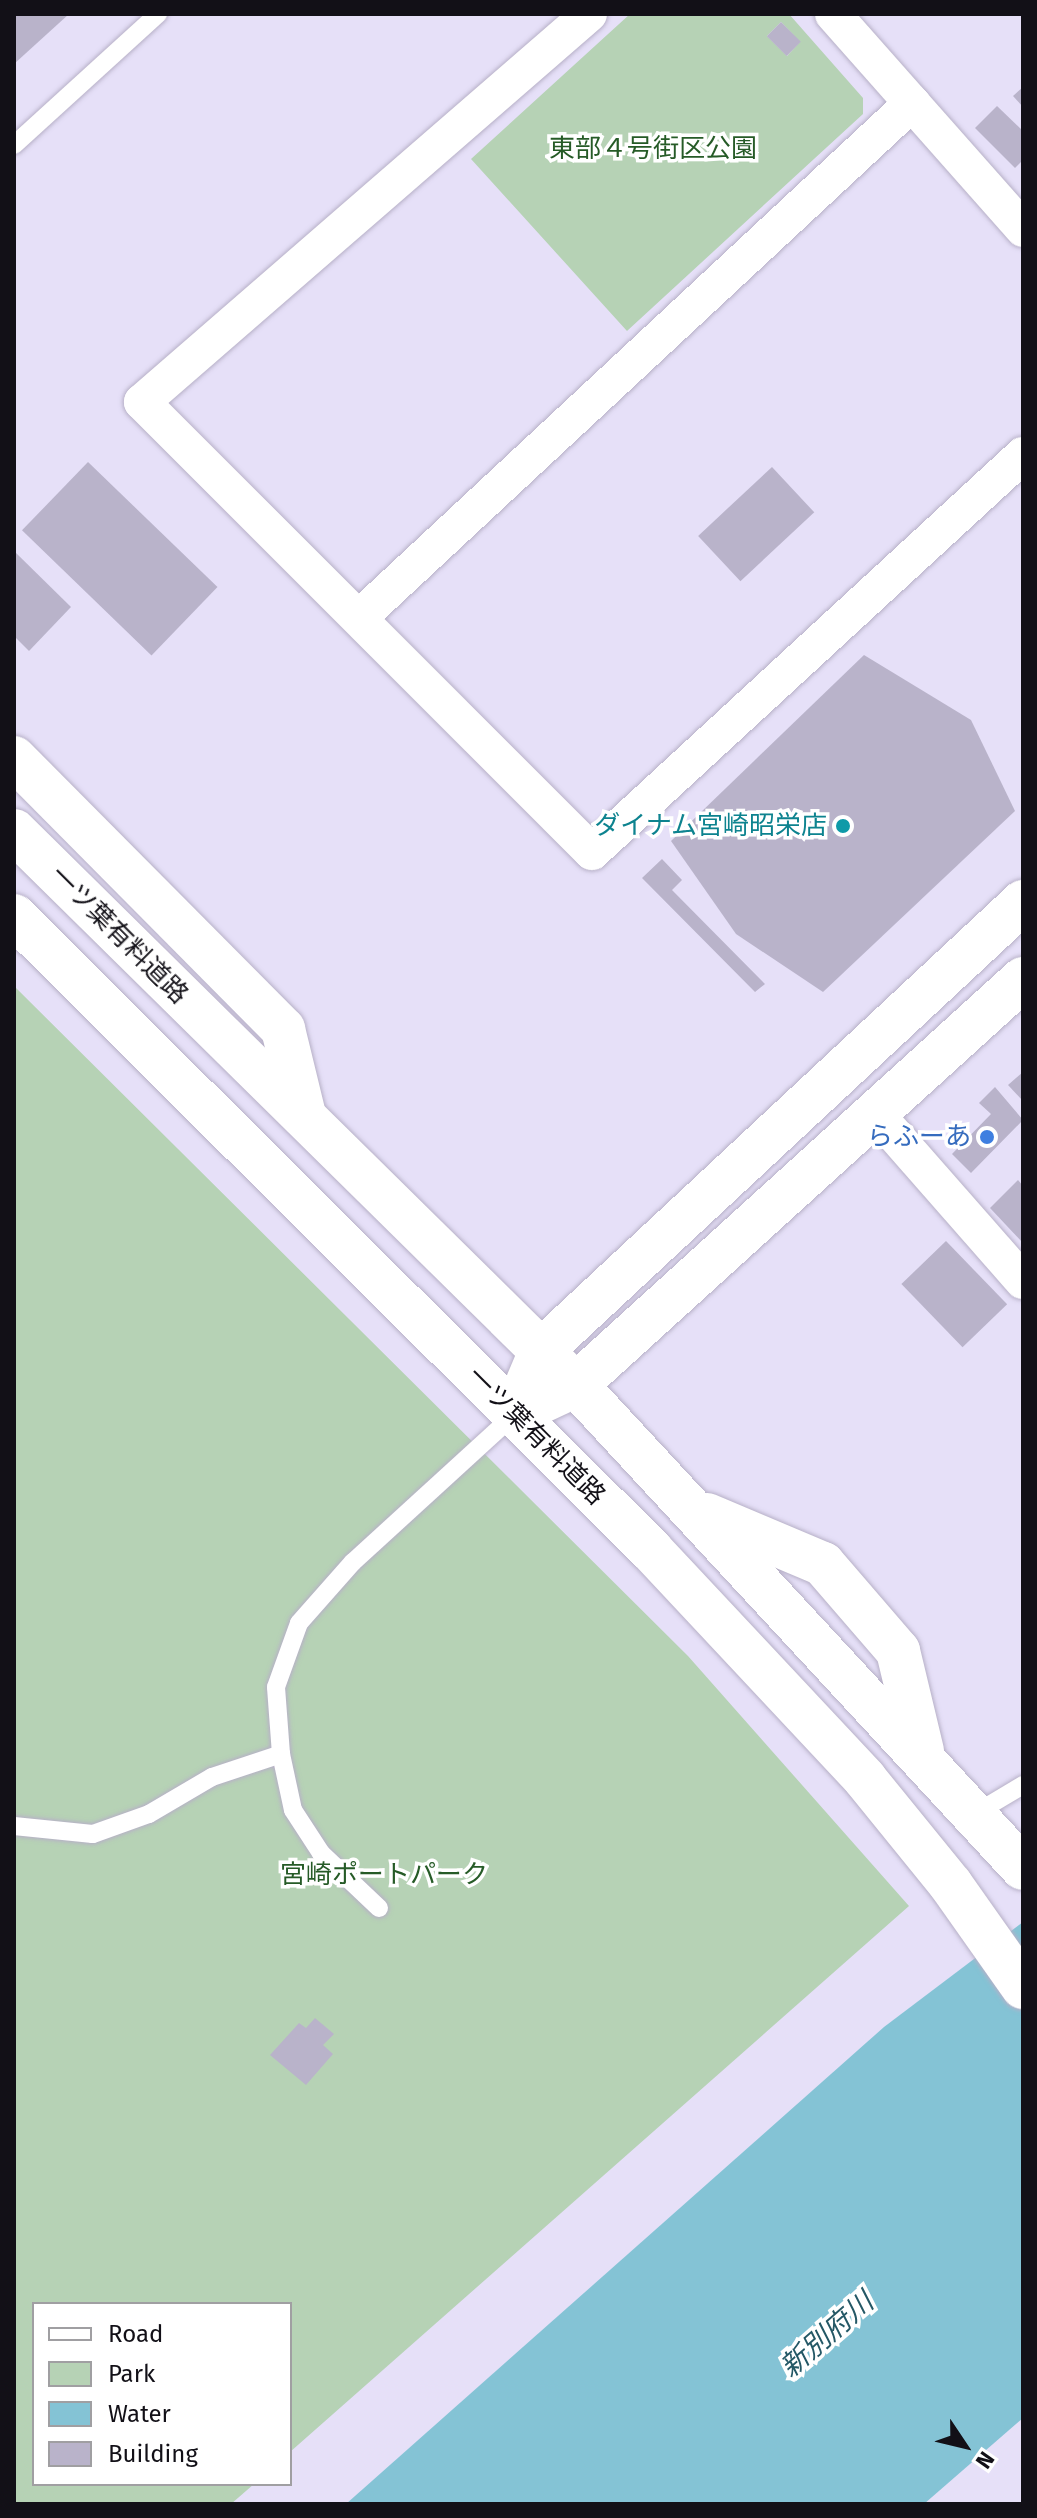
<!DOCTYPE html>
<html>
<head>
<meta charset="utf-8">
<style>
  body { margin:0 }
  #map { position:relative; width:1037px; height:2518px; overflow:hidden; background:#e6e0f8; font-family:"Fira Sans","Noto Sans JP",sans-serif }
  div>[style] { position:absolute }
  .green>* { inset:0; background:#b6d2b5 }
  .water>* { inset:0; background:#84c3d5 }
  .building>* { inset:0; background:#b9b3ca; transform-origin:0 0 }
  .roads { filter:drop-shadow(0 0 2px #b7b0c7) drop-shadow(0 0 2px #b7b0c7) }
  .lane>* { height:18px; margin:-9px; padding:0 9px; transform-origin:9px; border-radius:9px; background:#fff }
  .street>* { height:36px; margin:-18px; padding:0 18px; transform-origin:18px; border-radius:18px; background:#fff }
  .secondary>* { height:44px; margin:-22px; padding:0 22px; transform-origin:22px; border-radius:22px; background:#fff }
  .primary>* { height:44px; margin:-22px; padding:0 22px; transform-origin:22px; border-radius:22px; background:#fff }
  .dots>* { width:22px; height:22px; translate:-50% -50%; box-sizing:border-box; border:4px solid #fff; border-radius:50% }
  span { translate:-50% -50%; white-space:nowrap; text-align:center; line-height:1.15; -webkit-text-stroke:7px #fff; paint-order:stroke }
  .park-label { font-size:26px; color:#265b27 }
  .culture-label { font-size:26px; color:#0d838f }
  .right { translate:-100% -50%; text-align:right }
  .street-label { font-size:26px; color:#121017 }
  .shop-label { font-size:26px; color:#366cbe }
  .water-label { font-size:28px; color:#245866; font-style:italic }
  .frame { position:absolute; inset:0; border:16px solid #121017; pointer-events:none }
  .legend { position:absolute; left:32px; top:2302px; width:260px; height:184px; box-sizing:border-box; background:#fff; border:2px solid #a09fa2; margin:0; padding:10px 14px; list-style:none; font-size:24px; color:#121017 }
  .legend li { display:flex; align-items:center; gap:16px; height:40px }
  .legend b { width:40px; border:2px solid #a09fa2 }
  .north { position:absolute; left:925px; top:2406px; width:80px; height:80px; -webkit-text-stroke:6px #fff; paint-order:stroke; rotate:125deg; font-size:22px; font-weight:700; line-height:32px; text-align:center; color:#121017 }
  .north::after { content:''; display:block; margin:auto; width:28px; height:36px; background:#121017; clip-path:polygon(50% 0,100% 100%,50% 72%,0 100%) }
</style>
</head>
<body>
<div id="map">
  <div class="green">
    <i style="clip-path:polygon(evenodd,630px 14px,789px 14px,863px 98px,863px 114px,627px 331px,471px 159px,630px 14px,781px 22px,800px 42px,787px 56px,767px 36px,781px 22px)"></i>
    <i style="clip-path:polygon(14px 986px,688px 1656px,909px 1906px,290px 2452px,290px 2304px,34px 2304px,34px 2484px,254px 2484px,231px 2504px,14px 2504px)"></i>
  </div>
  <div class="water">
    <i style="clip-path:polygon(1023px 1922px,1023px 2418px,924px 2504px,346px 2504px,884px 2027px)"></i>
  </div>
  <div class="building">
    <i style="clip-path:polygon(14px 14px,69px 14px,14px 64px)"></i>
    <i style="left:781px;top:22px;width:28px;height:20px;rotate:45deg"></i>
    <i style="clip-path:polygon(1023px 87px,1023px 107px,1013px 96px)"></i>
    <i style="clip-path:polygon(997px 106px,1023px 131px,1023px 160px,1015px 168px,975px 128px)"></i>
    <i style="left:88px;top:462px;width:180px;height:95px;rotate:44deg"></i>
    <i style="left:772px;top:467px;width:62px;height:101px;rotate:47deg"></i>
    <i style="clip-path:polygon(14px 551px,71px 607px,29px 651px,14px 636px)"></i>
    <i style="clip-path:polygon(864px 655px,971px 720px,1015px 811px,823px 992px,736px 934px,671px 841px)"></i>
    <i style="clip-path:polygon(662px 859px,682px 880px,672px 890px,765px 984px,755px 992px,642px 878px)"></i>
    <i style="clip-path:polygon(1023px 1072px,1023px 1101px,1008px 1085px)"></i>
    <i style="clip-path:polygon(995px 1087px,1023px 1120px,971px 1173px,952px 1154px,991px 1114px,979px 1103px)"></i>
    <i style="clip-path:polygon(1018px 1180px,1023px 1186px,1023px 1243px,990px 1208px)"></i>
    <i style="left:946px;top:1241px;width:88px;height:62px;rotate:46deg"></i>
    <i style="clip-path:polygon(315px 2018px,334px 2034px,323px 2045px,333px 2054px,306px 2085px,270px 2055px,299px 2023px,306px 2028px)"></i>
  </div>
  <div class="roads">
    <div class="lane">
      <i style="left:14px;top:145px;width:195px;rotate:-42.3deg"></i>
      <i style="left:976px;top:1813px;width:55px;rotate:-30.8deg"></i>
      <i style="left:14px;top:1826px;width:79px;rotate:5.8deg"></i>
      <i style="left:93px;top:1834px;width:59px;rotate:-19.7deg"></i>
      <i style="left:149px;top:1814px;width:73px;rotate:-30.4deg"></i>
      <i style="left:212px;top:1777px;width:73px;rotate:-18.4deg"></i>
      <i style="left:379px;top:1908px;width:80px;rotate:-136.5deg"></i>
      <i style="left:321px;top:1853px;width:51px;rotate:-123.1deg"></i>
      <i style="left:293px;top:1810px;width:57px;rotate:-102.1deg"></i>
      <i style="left:281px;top:1754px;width:67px;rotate:-94.3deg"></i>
      <i style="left:276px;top:1687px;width:68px;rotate:-70.2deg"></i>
      <i style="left:299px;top:1623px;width:81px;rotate:-48.5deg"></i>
      <i style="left:353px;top:1562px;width:218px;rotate:-42.4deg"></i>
    </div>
    <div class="street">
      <i style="left:589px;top:14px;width:592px;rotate:139.04deg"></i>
      <i style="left:142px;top:402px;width:636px;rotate:45deg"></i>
      <i style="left:592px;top:852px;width:586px;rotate:-42.65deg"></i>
      <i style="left:833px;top:14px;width:287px;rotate:48.5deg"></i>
      <i style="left:361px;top:616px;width:753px;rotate:-42.95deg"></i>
      <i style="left:877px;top:1115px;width:221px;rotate:48.7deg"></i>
    </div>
    <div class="secondary">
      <i style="left:542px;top:1401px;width:38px;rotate:-25deg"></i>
      <i style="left:576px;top:1385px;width:604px;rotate:-42.25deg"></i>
      <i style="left:514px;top:1415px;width:69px;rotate:-67.1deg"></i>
      <i style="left:541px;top:1351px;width:659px;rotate:-42.97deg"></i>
    </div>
    <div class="primary">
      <i style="left:14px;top:758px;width:382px;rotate:45.2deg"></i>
      <i style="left:283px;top:1029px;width:89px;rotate:76.3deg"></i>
      <i style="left:14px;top:831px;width:789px;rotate:44.59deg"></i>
      <i style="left:576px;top:1385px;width:658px;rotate:47.22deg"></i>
      <i style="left:14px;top:916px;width:899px;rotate:44.86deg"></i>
      <i style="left:651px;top:1550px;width:313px;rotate:46.9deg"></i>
      <i style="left:865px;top:1779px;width:136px;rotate:50.9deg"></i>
      <i style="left:951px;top:1885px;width:125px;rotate:54.8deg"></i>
      <i style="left:707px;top:1515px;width:126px;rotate:22.9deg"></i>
      <i style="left:823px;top:1564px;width:115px;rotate:49.2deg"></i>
      <i style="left:898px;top:1651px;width:103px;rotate:76.5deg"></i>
    </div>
  </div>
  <div class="dots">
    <i style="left:843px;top:826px;background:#0f9aa8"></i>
    <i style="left:987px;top:1137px;background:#3f7fe0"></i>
  </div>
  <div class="park-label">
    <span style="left:653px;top:149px">東部４号街区公園</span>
    <span style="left:384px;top:1875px">宮崎ポートパーク</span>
  </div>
  <div class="culture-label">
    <span class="right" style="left:827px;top:826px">ダイナム宮崎昭栄店</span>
  </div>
  <div class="street-label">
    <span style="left:119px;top:935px;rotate:45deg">一ツ葉有料道路</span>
    <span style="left:536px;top:1436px;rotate:45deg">一ツ葉有料道路</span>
  </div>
  <div class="shop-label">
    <span class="right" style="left:971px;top:1137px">らふーあ</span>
  </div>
  <div class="water-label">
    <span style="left:827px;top:2335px;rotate:-41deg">新別府川</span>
  </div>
  <div class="frame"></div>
  <ul class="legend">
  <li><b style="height:10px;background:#fff"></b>Road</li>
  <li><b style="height:22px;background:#b6d2b5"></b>Park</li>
  <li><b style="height:22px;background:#84c3d5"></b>Water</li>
  <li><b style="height:22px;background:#b9b3ca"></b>Building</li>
  </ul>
  <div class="north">N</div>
</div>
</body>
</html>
